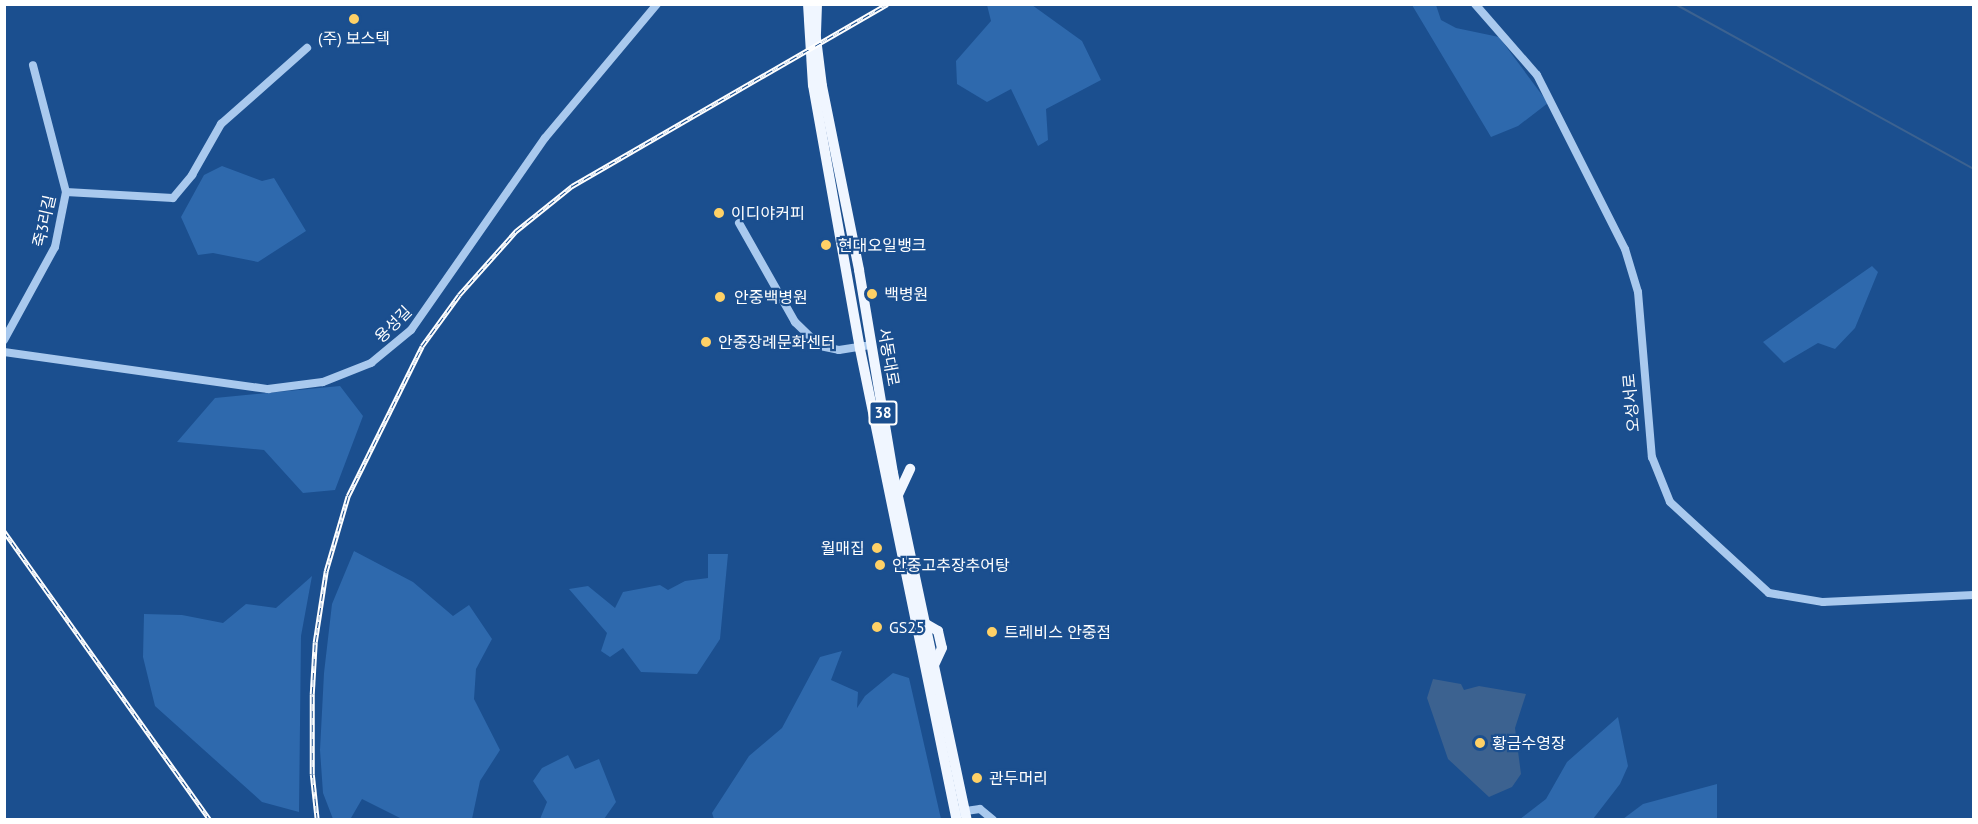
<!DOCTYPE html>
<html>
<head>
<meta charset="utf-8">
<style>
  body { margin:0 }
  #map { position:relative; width:1978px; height:824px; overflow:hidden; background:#1b4f8f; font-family:"PT Sans","Noto Sans KR",sans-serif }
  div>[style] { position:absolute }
  .green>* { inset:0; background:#2e69ad }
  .water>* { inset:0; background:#3c6290 }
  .stream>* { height:2px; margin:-1px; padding:0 1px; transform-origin:1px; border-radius:1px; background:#3c6290 }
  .minor>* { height:8px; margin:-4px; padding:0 4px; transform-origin:4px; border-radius:4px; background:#a9c9ee }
  .major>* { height:10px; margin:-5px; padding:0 5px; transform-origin:5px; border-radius:5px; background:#f0f6ff }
  .rail>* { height:4.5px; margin-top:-2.25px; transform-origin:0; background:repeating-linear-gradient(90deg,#1b4f8f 0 7px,#fff 0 14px); box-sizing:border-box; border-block:2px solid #fff }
  .dots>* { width:16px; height:16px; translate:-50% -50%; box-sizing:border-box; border:3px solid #1b4f8f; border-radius:50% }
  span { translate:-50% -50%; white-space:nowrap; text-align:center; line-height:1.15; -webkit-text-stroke:4.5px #1b4f8f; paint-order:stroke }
  .shield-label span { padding:2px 4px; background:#1b4f8f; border:2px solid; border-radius:4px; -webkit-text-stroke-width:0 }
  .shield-label { font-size:15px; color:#fff; font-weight:700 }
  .poi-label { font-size:16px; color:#fff }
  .left { translate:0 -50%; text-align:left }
  .right { translate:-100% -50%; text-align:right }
  .street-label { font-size:16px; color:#fff }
  .frame { position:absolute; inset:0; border:6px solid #fff; pointer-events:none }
</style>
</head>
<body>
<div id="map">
  <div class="green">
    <i style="clip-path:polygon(987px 5px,1032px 5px,1082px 41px,1101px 80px,1046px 109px,1048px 140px,1038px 146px,1011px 89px,987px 102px,957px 84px,956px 61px,991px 21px)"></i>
    <i style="clip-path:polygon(1412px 5px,1436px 5px,1441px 20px,1456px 28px,1499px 37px,1548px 103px,1518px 126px,1491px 137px)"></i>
    <i style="clip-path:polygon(222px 166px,262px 181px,274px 178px,306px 231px,258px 262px,213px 253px,198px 255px,181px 217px,204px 175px)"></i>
    <i style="clip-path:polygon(1872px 266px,1878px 272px,1855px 328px,1835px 349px,1818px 343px,1784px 363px,1763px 342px)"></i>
    <i style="clip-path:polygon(340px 386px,363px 416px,335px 490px,303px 493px,264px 450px,177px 442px,215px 398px)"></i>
    <i style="clip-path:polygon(354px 551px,413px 582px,453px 616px,469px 605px,492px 639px,476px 669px,474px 699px,500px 750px,480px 781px,472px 819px,402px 819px,362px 799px,351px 818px,353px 819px,333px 819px,323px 793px,320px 750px,324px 673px,332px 604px)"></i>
    <i style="clip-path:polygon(708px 554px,728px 554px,720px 639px,697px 674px,641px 672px,623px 648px,610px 657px,601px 651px,607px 633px,569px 589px,588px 586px,615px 608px,623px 592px,660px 585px,668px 590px,685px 581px,708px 578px)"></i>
    <i style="clip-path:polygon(312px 576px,301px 636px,299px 812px,262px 802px,155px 706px,143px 657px,144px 614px,182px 615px,223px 623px,246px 604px,276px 608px)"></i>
    <i style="clip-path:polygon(842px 651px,831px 680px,858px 692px,857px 708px,865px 696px,893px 673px,909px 678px,941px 819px,714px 819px,712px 813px,749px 756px,782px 728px,820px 657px)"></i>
    <i style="clip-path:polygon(1618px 717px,1628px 766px,1620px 784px,1593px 819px,1520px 819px,1546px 799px,1567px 762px)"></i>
    <i style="clip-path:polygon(568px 755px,575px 769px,599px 759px,616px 802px,604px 819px,540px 819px,547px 802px,533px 781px,542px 768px)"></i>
    <i style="clip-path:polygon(1717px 784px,1717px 819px,1623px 819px,1643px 804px)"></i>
  </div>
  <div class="water">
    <i style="clip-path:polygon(1433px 679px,1461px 684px,1464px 690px,1479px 686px,1526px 694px,1515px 728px,1521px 774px,1512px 787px,1489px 797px,1448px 759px,1427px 698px)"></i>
  </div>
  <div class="stream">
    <i style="left:1675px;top:4px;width:342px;rotate:28.9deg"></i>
  </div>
  <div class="minor">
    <i style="left:1475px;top:4px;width:94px;rotate:48.9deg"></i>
    <i style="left:1537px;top:75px;width:195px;rotate:63.2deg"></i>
    <i style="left:1625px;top:249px;width:45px;rotate:73.2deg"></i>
    <i style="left:1638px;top:292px;width:166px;rotate:85.2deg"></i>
    <i style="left:1652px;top:457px;width:48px;rotate:68.2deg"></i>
    <i style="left:1670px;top:502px;width:134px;rotate:42.6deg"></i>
    <i style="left:1769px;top:593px;width:55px;rotate:9.5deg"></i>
    <i style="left:1823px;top:602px;width:151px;rotate:-2.7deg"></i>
    <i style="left:66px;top:192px;width:107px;rotate:3.2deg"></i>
    <i style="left:173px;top:198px;width:30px;rotate:-50deg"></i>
    <i style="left:192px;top:175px;width:59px;rotate:-60.4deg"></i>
    <i style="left:221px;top:124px;width:115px;rotate:-41.5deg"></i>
    <i style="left:739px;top:223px;width:114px;rotate:60.5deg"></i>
    <i style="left:795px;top:322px;width:35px;rotate:44deg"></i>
    <i style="left:820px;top:346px;width:19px;rotate:12deg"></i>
    <i style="left:839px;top:350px;width:33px;rotate:-9deg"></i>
    <i style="left:4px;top:340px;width:106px;rotate:-61.3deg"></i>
    <i style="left:55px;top:247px;width:56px;rotate:-78.7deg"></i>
    <i style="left:66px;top:192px;width:131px;rotate:-104.6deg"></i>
    <i style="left:4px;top:352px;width:267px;rotate:8deg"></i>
    <i style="left:268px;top:389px;width:55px;rotate:-7.3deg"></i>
    <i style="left:323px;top:382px;width:52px;rotate:-21.6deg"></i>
    <i style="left:371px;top:363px;width:52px;rotate:-39.5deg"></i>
    <i style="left:411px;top:330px;width:234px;rotate:-55.1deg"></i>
    <i style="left:545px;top:138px;width:175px;rotate:-50.1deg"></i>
    <i style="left:959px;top:812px;width:21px;rotate:-8deg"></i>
    <i style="left:980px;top:809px;width:17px;rotate:40deg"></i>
  </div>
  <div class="major">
    <i style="left:808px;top:4px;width:81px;rotate:86.5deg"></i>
    <i style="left:813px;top:85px;width:268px;rotate:79.9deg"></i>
    <i style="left:860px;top:349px;width:481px;rotate:78.4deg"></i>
    <i style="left:817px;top:4px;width:34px;rotate:92deg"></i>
    <i style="left:816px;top:38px;width:48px;rotate:82.9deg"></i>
    <i style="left:822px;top:86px;width:188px;rotate:78.6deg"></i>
    <i style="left:859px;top:270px;width:206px;rotate:80.5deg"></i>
    <i style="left:893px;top:473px;width:355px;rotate:78deg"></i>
    <i style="left:898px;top:495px;width:29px;rotate:-65deg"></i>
    <i style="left:926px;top:624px;width:14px;rotate:30deg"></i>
    <i style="left:938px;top:631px;width:17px;rotate:77deg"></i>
    <i style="left:942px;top:648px;width:19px;rotate:115deg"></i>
  </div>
  <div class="rail">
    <i style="left:4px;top:531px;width:355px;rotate:54.5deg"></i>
    <i style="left:317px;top:820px;width:46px;rotate:-96.2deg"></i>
    <i style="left:312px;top:774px;width:80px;rotate:-90deg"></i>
    <i style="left:312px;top:694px;width:52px;rotate:-86.7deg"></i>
    <i style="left:315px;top:642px;width:72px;rotate:-81.2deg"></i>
    <i style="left:326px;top:571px;width:78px;rotate:-73.7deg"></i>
    <i style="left:348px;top:496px;width:167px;rotate:-63.7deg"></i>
    <i style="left:422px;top:346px;width:63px;rotate:-54deg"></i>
    <i style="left:459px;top:295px;width:86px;rotate:-48.3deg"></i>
    <i style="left:516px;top:231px;width:72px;rotate:-38.8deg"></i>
    <i style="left:572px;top:186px;width:364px;rotate:-30deg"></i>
  </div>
  <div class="dots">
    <i style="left:354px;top:19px;background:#ffd166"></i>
    <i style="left:719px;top:213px;background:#ffd166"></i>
    <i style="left:826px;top:245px;background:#ffd166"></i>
    <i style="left:872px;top:294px;background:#ffd166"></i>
    <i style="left:720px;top:297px;background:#ffd166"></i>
    <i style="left:706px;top:342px;background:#ffd166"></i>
    <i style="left:877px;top:548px;background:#ffd166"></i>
    <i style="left:880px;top:565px;background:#ffd166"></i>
    <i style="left:877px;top:627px;background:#ffd166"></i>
    <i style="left:992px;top:632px;background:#ffd166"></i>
    <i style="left:1480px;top:743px;background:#ffd166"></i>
    <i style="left:977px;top:778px;background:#ffd166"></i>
  </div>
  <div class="shield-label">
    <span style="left:883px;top:413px">38</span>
  </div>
  <div class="poi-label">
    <span style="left:354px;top:38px">(주) 보스텍</span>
    <span class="left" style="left:731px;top:213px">이디야커피</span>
    <span class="left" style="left:838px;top:245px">현대오일뱅크</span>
    <span class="left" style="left:884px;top:294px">백병원</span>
    <span class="left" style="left:734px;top:297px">안중백병원</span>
    <span class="left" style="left:718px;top:342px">안중장례문화센터</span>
    <span class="right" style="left:865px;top:548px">월매집</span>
    <span class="left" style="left:892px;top:565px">안중고추장추어탕</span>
    <span class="left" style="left:889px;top:627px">GS25</span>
    <span class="left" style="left:1004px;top:632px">트레비스 안중점</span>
    <span class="left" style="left:1492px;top:743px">황금수영장</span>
    <span class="left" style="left:989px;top:778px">관두머리</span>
  </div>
  <div class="street-label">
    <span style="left:44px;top:221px;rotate:-77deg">죽3리길</span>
    <span style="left:393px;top:324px;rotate:-45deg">용성길</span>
    <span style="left:889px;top:357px;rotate:80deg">서동대로</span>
    <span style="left:1631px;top:403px;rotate:-95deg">오성서로</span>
  </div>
  <div class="frame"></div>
</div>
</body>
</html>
